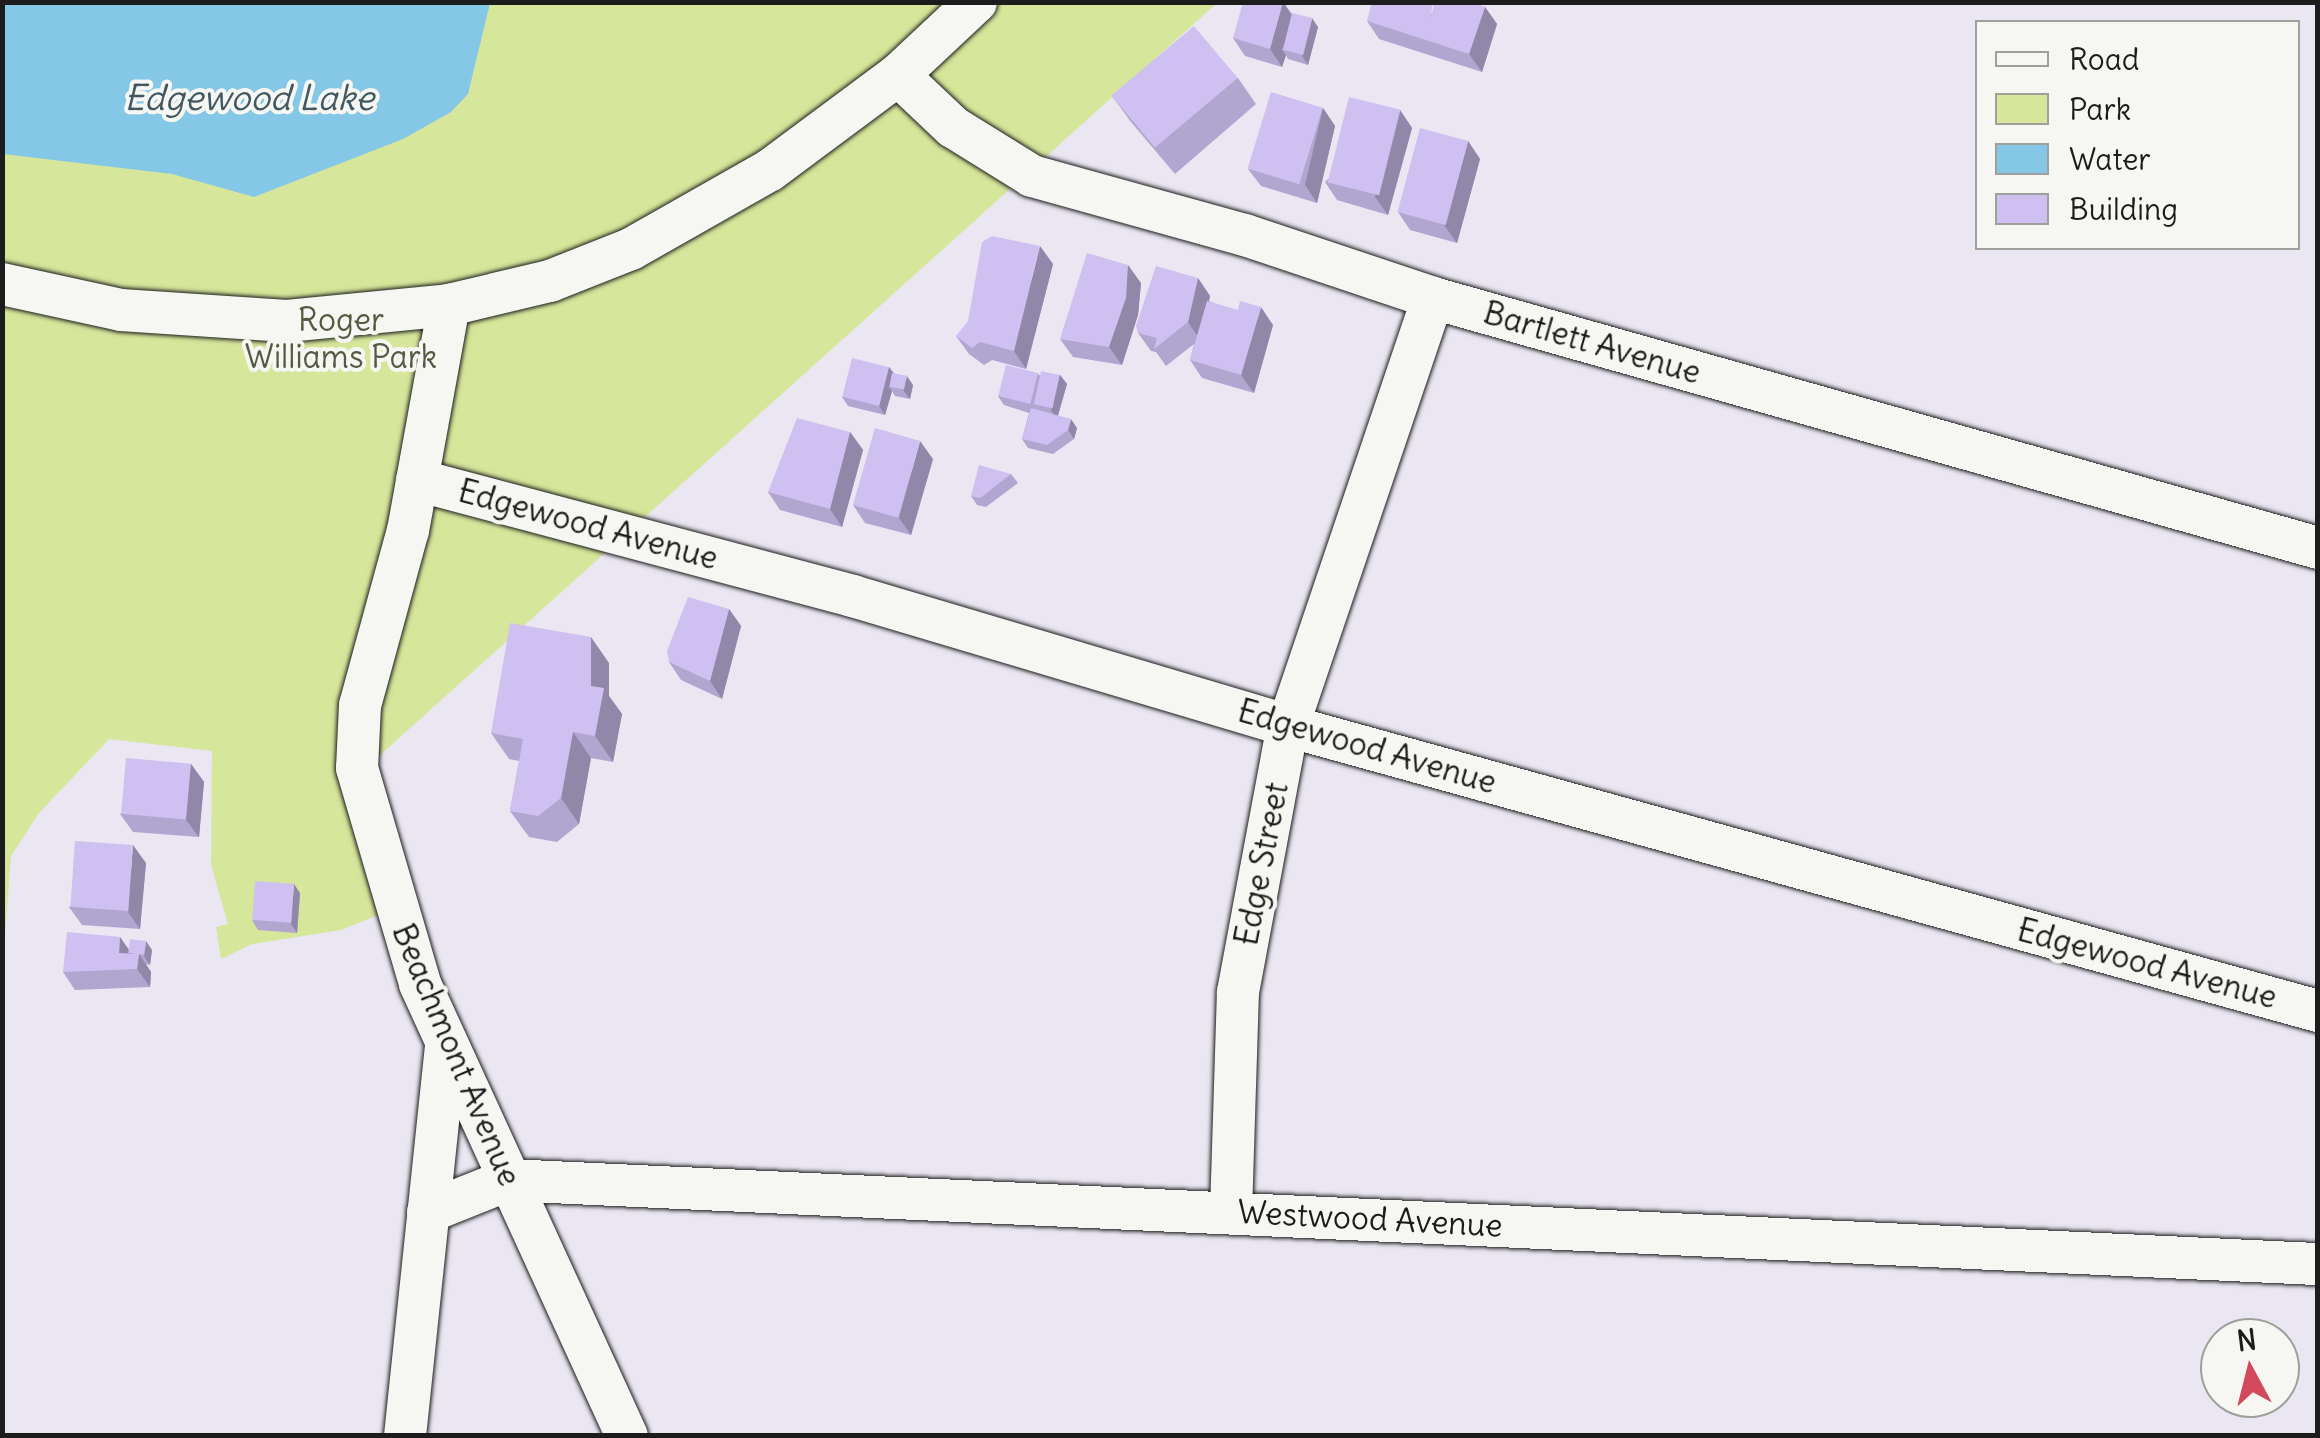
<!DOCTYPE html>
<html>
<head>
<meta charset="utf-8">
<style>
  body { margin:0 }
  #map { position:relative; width:2320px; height:1438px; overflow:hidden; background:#eae6f2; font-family:Delius,sans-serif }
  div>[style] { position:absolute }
  .green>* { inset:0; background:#d6e69a }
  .water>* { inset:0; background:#85c7e6 }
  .roads { filter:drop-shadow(0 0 2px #1c1c1c) drop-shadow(0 0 2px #1c1c1c) }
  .street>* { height:42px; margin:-21px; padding:0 21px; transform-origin:21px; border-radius:21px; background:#f6f6f2 }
  .wall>* { inset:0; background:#b1a6d0 }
  .shaded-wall>* { inset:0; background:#9087a9 }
  .building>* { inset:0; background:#cec1f2; transform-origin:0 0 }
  span { translate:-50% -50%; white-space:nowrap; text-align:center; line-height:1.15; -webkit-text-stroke:8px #f6f6f2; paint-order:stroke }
  .park-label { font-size:32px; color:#545942 }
  .street-label { font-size:32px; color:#1c1c1c }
  .water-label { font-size:35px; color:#415863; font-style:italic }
  .frame { position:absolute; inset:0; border:5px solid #1c1c1c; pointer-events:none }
  .legend { position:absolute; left:1975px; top:20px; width:325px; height:230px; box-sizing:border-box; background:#f6f6f2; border:2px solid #9f9f9c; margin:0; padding:12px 18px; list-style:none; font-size:30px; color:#1c1c1c }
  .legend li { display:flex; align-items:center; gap:20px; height:50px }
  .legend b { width:50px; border:2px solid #9f9f9c }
  .north { position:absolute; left:2200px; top:1318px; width:100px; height:100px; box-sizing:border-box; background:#f6f6f2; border:2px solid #9f9f9c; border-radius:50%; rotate:353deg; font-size:28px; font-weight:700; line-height:40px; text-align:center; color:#1c1c1c }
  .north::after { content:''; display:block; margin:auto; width:35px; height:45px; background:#d1495b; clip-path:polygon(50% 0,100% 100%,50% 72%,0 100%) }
</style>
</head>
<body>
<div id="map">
  <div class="green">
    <i style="clip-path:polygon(3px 3px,1217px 3px,370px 764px,395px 908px,341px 930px,252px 944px,221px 959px,216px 927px,228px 924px,211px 865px,212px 751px,109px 739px,39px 813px,11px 856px,3px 959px)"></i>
  </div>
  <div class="water">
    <i style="clip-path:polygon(3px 2px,490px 2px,490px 3px,468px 94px,451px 112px,403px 139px,254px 197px,172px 174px,3px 154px)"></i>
  </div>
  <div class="roads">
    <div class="street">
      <i style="left:898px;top:75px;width:76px;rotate:43.4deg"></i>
      <i style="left:953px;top:127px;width:93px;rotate:31.8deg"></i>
      <i style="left:1032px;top:176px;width:221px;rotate:15.5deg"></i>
      <i style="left:1245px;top:235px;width:198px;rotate:18.5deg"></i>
      <i style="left:1433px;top:298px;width:920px;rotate:15.77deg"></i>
      <i style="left:2px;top:284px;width:122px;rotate:12.3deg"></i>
      <i style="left:121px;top:310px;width:166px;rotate:3.8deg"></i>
      <i style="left:287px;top:321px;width:163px;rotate:-5.6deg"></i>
      <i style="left:449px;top:305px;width:104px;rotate:-13.4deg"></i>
      <i style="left:550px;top:281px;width:87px;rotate:-21.6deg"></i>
      <i style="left:631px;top:249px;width:160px;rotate:-29.6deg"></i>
      <i style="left:770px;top:170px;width:159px;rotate:-36.6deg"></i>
      <i style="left:898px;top:75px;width:107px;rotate:-43.1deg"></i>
      <i style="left:449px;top:305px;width:229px;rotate:100.3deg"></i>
      <i style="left:408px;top:530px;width:181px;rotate:105.3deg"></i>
      <i style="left:360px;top:705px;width:63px;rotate:92.7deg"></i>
      <i style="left:357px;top:768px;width:225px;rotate:73.7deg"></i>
      <i style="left:420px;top:984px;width:497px;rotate:65.4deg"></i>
      <i style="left:417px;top:480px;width:451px;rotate:14.9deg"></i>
      <i style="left:853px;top:596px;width:454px;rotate:16.6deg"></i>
      <i style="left:1288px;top:726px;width:1069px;rotate:15.47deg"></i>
      <i style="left:428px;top:1212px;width:86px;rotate:-21.8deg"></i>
      <i style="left:508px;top:1180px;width:1812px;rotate:2.66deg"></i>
      <i style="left:1231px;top:1213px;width:221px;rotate:-88.2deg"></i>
      <i style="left:1238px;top:992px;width:271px;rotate:-79.4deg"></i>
      <i style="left:1288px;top:726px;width:452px;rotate:-71.3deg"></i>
      <i style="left:405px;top:1436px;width:394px;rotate:-84deg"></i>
    </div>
  </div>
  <div class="wall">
    <i style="clip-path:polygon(1283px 2px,1292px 14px,1318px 27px,1308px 65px,1288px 59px,1286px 55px,1282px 67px,1245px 56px,1233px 38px)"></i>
    <i style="clip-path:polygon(1485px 7px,1497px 24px,1482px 72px,1379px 39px,1367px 21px)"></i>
    <i style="clip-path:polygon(1238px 78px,1256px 104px,1175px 174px,1131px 122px,1112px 96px)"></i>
    <i style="clip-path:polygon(1323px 108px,1335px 126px,1317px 203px,1261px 186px,1248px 169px)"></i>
    <i style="clip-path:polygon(1400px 110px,1412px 128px,1388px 215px,1337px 200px,1325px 182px)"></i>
    <i style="clip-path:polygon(1468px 141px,1480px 159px,1457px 243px,1410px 230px,1398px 212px)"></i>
    <i style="clip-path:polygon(1053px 264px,1026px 369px,992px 360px,984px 365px,969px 354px,956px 336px)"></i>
    <i style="clip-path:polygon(1198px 278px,1210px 296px,1209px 301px,1273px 325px,1254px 393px,1202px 378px,1190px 360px,1194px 344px,1166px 366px,1156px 352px,1151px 351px,1138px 333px)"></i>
    <i style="clip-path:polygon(1141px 283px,1138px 315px,1122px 365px,1073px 357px,1060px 339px)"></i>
    <i style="clip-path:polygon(889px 367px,893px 373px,913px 385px,910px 399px,895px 396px,892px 391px,885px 415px,848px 406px,842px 397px)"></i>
    <i style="clip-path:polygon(1038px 373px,1039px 375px,1060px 375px,1067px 384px,1058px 415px,1077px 428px,1074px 439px,1053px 454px,1028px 448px,1022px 439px,1029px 413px,1004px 405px,998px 396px)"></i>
    <i style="clip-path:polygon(850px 432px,863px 450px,842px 527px,780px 510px,768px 492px)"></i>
    <i style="clip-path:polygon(933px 459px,911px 535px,865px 523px,853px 505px)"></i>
    <i style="clip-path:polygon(1011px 474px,1018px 483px,986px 507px,977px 505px,971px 496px)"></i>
    <i style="clip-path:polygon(729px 609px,741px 626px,722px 699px,681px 680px,669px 662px)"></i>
    <i style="clip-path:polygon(609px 663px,609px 696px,622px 714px,613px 762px,591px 758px,579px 824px,557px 842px,529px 837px,510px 811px,519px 761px,509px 759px,491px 733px)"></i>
    <i style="clip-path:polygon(191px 764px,204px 782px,199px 837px,133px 832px,120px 814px)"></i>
    <i style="clip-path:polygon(146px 863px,140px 929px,82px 925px,69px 907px)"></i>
    <i style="clip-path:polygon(300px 893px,297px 933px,258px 930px,252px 920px)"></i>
    <i style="clip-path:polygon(120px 937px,129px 951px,152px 950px,150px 965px,146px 964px,151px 972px,150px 987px,75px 990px,63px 972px)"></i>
  </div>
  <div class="shaded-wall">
    <i style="clip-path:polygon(1283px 2px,1295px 20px,1282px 50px,1286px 55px,1282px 67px,1270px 49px)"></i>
    <i style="clip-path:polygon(1485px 7px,1497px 24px,1482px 72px,1469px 54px)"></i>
    <i style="clip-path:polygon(1312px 18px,1318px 27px,1308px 65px,1302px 56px)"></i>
    <i style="clip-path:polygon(1323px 108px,1335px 126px,1317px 203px,1305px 185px)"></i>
    <i style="clip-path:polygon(1400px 110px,1412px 128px,1388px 215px,1375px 197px)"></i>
    <i style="clip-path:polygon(1468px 141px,1480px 159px,1457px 243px,1444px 225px)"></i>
    <i style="clip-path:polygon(1040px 246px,1053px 264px,1026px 369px,1014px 351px)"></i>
    <i style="clip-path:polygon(1128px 265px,1141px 283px,1138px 315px,1122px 365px,1109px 347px)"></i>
    <i style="clip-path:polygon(1198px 278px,1210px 296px,1200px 340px,1188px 322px)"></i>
    <i style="clip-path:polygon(1261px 307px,1273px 325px,1254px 393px,1241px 375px)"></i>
    <i style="clip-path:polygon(889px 367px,896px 376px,889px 387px,892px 391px,885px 415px,879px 406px)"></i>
    <i style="clip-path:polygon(1060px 375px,1067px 384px,1057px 419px,1051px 410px)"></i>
    <i style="clip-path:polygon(907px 376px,913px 385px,910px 399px,903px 390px)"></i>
    <i style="clip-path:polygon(1071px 419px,1077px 428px,1074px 439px,1068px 430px)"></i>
    <i style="clip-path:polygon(850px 432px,863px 450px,842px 527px,830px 509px)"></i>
    <i style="clip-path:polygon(920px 441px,933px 459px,911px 535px,899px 518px)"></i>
    <i style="clip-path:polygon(729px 609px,741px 626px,722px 699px,710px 681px)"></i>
    <i style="clip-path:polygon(591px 637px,609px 663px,609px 696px,622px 714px,613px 762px,595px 736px,591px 686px)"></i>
    <i style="clip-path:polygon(573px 732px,591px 758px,579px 824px,561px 798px)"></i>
    <i style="clip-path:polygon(191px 764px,204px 782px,199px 837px,186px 820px)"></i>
    <i style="clip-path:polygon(133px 845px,146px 863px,140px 929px,128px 912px)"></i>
    <i style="clip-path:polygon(294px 884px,300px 893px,297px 933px,291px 924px)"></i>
    <i style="clip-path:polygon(120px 937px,132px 954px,131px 970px,119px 953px)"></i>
    <i style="clip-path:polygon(146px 941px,152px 950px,150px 965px,144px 956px)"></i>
    <i style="clip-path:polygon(139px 954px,151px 972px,150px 987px,137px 969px)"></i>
  </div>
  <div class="building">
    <i style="clip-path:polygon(1243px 2px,1283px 2px,1270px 49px,1233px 38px)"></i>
    <i style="clip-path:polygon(1372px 2px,1433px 2px,1430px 20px,1435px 2px,1472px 2px,1485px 7px,1469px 54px,1367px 21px)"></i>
    <i style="left:1292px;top:13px;width:21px;height:38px;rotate:14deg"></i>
    <i style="left:1194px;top:26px;width:68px;height:108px;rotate:50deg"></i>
    <i style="left:1271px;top:92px;width:54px;height:80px;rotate:17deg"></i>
    <i style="left:1349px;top:97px;width:53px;height:88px;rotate:14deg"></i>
    <i style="left:1420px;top:128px;width:50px;height:87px;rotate:15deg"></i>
    <i style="clip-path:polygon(992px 236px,1040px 246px,1014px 351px,980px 342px,972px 348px,956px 336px,968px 321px,982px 242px)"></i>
    <i style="clip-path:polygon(1087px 253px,1128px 265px,1126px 298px,1109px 347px,1060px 339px)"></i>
    <i style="clip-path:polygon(1156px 266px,1198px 278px,1188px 322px,1154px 349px,1157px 338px,1138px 333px,1136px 326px)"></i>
    <i style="clip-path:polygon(1207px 301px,1238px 310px,1240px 301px,1261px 307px,1241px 375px,1190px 360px)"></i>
    <i style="left:852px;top:358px;width:38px;height:40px;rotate:14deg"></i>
    <i style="left:1006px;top:365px;width:33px;height:32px;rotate:14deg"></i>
    <i style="left:1041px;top:371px;width:19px;height:34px;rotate:12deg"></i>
    <i style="left:892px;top:373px;width:15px;height:14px;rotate:11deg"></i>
    <i style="clip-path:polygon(1031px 408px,1071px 419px,1068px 430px,1047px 445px,1022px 439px)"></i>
    <i style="clip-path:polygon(797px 418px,850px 432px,830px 509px,768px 492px)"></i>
    <i style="left:875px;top:428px;width:47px;height:80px;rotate:16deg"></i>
    <i style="clip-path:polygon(979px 465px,1011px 474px,980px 498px,971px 496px)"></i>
    <i style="clip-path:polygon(688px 597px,729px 609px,710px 681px,669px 662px,667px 651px)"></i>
    <i style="clip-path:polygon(510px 623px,591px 637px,591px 686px,604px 688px,595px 736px,573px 732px,561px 798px,538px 816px,510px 811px,523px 739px,491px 733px)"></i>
    <i style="left:126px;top:758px;width:65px;height:56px;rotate:5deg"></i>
    <i style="left:75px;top:841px;width:58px;height:66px;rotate:4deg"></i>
    <i style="left:255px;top:881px;width:39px;height:39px;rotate:4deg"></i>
    <i style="clip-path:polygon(67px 932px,120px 937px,119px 953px,139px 954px,137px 969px,63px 972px)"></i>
    <i style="left:130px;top:939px;width:16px;height:14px;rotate:7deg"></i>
  </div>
  <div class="park-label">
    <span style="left:341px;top:339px">Roger<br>Williams Park</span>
  </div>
  <div class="street-label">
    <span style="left:1592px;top:343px;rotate:16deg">Bartlett Avenue</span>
    <span style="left:588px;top:525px;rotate:15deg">Edgewood Avenue</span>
    <span style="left:1367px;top:747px;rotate:16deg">Edgewood Avenue</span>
    <span style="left:1262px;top:864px;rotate:-79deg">Edge Street</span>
    <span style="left:2147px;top:964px;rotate:15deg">Edgewood Avenue</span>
    <span style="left:456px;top:1055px;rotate:67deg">Beachmont Avenue</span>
    <span style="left:1370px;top:1219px;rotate:3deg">Westwood Avenue</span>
  </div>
  <div class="water-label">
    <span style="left:249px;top:97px">Edgewood Lake</span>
  </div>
  <div class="frame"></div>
  <ul class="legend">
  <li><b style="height:12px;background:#f6f6f2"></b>Road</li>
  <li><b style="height:28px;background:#d6e69a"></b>Park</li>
  <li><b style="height:28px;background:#85c7e6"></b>Water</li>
  <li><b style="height:28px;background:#cec1f2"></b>Building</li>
  </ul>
  <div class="north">N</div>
</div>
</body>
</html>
